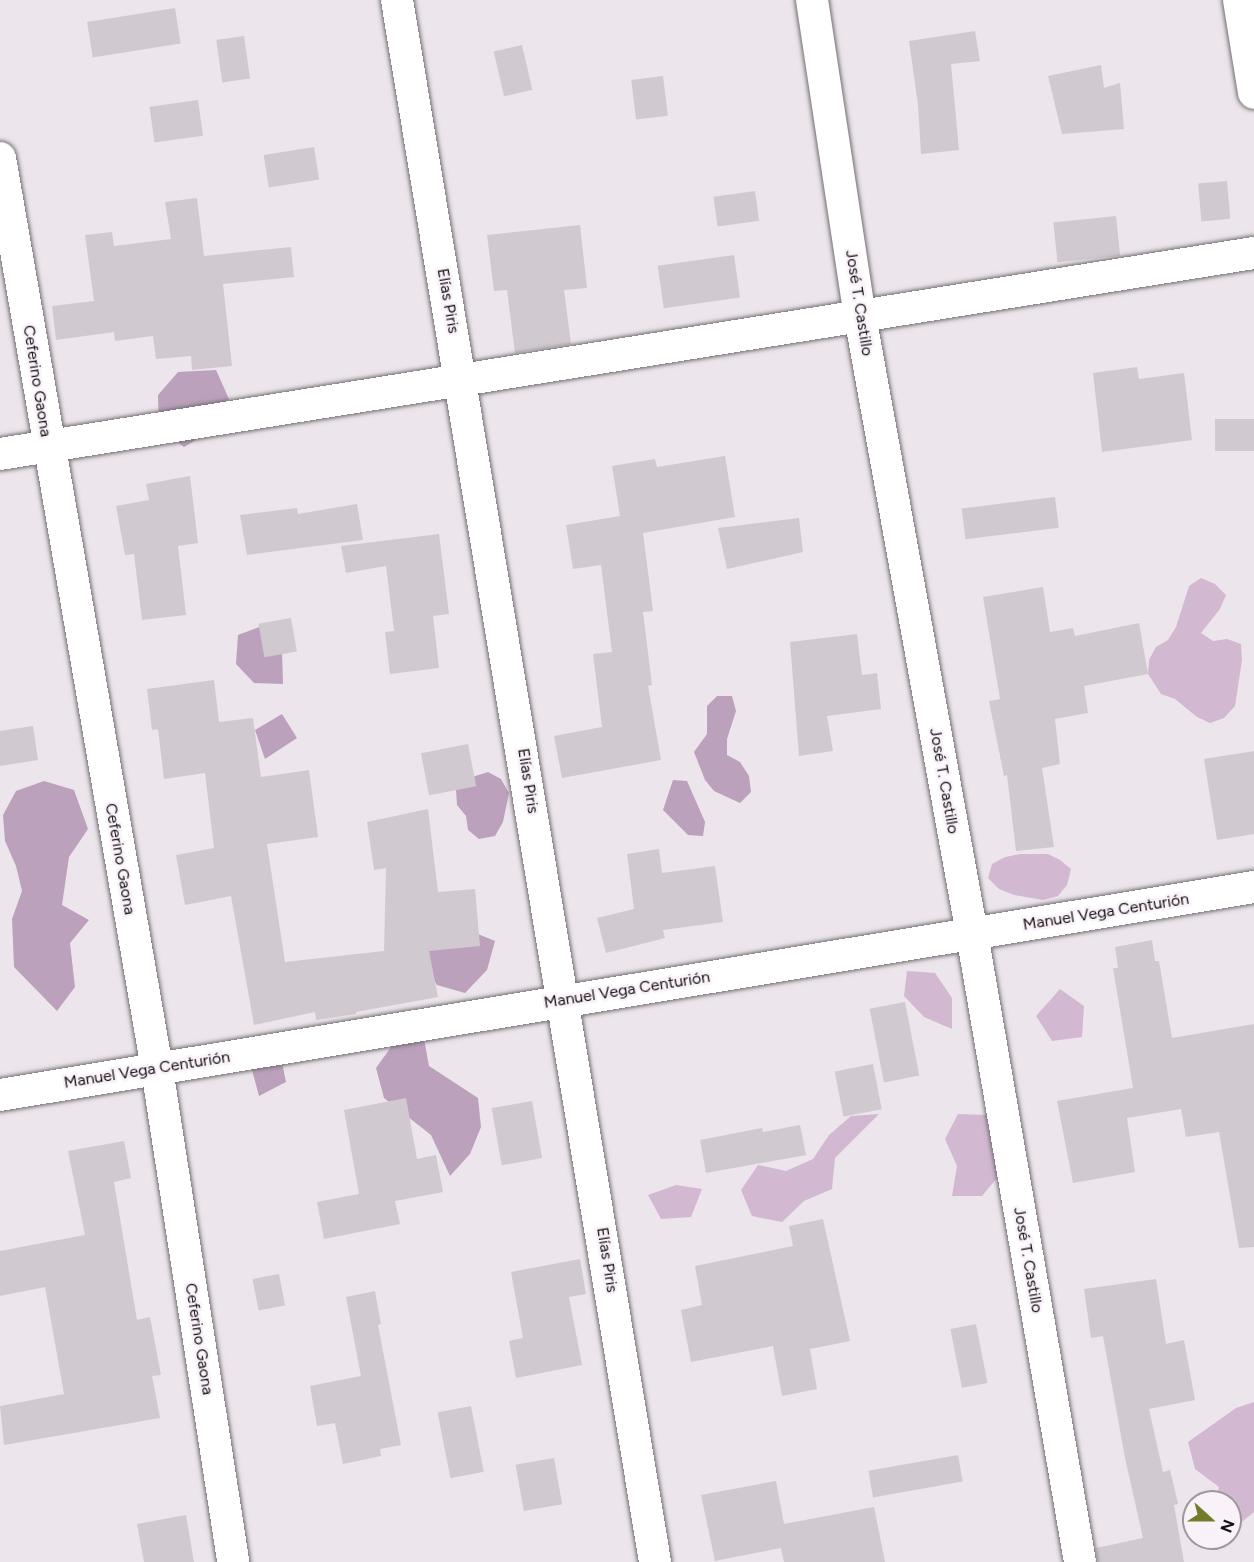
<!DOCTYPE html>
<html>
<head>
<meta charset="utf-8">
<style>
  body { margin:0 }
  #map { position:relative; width:1254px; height:1562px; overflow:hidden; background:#ece5eb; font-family:Figtree,sans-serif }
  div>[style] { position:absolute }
  .green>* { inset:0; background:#d2b9d1 }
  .forest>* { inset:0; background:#bca1bc }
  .building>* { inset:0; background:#d0cad0; transform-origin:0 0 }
  .roads { filter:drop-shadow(0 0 2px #746f74) drop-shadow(0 0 2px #746f74) }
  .minor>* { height:32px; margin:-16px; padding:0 16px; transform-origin:16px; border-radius:16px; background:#fff }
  span { translate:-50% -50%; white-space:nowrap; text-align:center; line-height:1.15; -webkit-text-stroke:5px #f9f2f9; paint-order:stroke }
  .street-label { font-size:16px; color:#131113 }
  .north { position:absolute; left:1182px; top:1490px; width:60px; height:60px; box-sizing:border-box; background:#f9f2f9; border:2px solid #9d989d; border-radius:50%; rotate:111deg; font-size:16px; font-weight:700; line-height:24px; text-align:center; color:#131113 }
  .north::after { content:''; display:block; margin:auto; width:21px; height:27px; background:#717c28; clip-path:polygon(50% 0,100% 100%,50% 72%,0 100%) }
</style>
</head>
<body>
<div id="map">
  <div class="green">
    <i style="clip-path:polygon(1201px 578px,1215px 584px,1226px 595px,1220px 609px,1201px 633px,1213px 641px,1227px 639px,1241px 644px,1242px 660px,1235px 706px,1224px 718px,1210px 723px,1197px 717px,1175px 699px,1161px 694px,1148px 674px,1149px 660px,1156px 647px,1168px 640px,1176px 627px,1189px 586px)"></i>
    <i style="clip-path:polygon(1020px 854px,1048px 854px,1060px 860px,1071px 869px,1067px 885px,1058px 896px,1043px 900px,1014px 895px,999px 889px,988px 878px,992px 864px,1005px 857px)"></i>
    <i style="clip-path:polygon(907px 971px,935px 973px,952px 998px,952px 1029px,924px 1017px,904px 996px)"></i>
    <i style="clip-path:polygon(1060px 989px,1084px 1006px,1082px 1037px,1052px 1041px,1036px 1016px)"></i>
    <i style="clip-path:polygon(879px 1114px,835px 1158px,832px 1189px,804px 1201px,782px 1222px,752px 1216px,741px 1190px,758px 1165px,786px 1171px,813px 1159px,829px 1135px,851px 1116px)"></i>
    <i style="clip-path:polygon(958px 1114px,987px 1115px,1002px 1172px,982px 1196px,952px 1196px,957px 1166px,945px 1139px)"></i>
    <i style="clip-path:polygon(676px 1185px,702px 1189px,691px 1217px,661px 1219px,648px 1195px)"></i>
    <i style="clip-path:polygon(1254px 1402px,1254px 1512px,1238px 1525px,1230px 1520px,1230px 1502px,1215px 1502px,1219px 1487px,1195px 1469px,1188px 1442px,1236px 1408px)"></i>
  </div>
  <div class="forest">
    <i style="clip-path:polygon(216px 370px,229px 399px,213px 430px,184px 447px,159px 428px,158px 395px,178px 372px)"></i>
    <i style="clip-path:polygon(265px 625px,282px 652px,283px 684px,254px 683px,236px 664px,238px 635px)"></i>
    <i style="clip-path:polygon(717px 696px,732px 696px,736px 711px,727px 739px,727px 755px,740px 762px,749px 776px,751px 792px,740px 803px,714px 791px,705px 780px,694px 752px,707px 734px,707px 706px)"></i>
    <i style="clip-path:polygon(282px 714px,297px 738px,265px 759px,255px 730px)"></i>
    <i style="clip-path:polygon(488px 772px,501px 779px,509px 793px,503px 822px,495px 836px,479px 839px,468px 830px,466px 816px,457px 805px,456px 790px,466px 779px)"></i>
    <i style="clip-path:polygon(673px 780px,687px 781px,705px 822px,703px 836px,688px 835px,663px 810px)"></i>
    <i style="clip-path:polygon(44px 781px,74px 790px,88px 829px,69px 857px,62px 905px,89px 920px,70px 943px,75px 987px,57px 1011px,14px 967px,12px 919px,22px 891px,16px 866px,5px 841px,3px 815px,16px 791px)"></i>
    <i style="clip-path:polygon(468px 930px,495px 941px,487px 970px,465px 993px,437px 985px,421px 960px,437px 937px)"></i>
    <i style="clip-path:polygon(424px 1039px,429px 1066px,478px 1098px,481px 1127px,470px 1154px,450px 1176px,431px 1135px,384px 1098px,376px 1068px,394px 1043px)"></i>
    <i style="clip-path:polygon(280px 1053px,286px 1082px,259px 1096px,251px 1066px)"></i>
  </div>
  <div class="building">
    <i style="left:175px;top:8px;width:36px;height:89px;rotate:81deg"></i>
    <i style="clip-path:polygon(975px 31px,980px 61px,951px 64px,959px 150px,921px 154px,918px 105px,909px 41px)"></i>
    <i style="left:244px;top:36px;width:43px;height:28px;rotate:82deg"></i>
    <i style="left:522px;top:45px;width:46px;height:29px;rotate:77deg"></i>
    <i style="clip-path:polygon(1101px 65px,1104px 88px,1120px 83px,1124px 129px,1062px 134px,1048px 76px)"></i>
    <i style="left:663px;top:76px;width:40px;height:32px;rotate:83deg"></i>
    <i style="left:198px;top:100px;width:36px;height:49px;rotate:82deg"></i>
    <i style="left:314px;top:147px;width:33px;height:51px;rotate:81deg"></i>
    <i style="left:1227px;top:181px;width:38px;height:29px;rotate:85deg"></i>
    <i style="left:755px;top:191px;width:30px;height:42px;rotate:82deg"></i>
    <i style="clip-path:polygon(197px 198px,204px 256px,291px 247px,294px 277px,223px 284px,232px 366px,192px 370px,191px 356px,156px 359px,153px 336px,115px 341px,114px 332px,56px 340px,52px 306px,94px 301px,85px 235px,112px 232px,114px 246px,171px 239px,165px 202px)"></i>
    <i style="left:1116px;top:216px;width:40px;height:63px;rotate:84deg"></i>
    <i style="clip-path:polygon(580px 225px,587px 288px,564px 290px,571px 344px,515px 353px,507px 290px,494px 291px,487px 235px)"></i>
    <i style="left:734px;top:255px;width:43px;height:77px;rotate:82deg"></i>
    <i style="clip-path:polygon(1137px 367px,1139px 379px,1184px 373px,1192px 440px,1102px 452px,1093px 373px)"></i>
    <i style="left:1254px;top:419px;width:32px;height:39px;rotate:90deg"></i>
    <i style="clip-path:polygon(725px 456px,735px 517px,643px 533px,653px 611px,643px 612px,652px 685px,648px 686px,661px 760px,562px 778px,554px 736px,602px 727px,593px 654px,612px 652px,601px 565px,573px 569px,566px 525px,620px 516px,612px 466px,655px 459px,657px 467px)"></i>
    <i style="clip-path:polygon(190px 476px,198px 543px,178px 546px,186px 615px,142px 620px,134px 554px,125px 555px,116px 506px,149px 500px,146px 484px)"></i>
    <i style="left:1055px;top:497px;width:31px;height:94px;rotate:83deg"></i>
    <i style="clip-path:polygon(357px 504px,363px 540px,247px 555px,240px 515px,297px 508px,298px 514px)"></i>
    <i style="clip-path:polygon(799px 518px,803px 552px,727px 569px,718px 528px)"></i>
    <i style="clip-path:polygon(439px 534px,449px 614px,433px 616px,439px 668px,390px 674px,385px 632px,394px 631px,386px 566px,346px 573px,341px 546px)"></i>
    <i style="clip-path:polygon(1043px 587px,1050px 632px,1073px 628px,1075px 636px,1139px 623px,1148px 674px,1084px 686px,1088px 713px,1055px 719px,1060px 764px,1042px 768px,1054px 847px,1016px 851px,1007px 775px,1004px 776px,989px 701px,1000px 699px,983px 597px)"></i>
    <i style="left:291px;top:618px;width:34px;height:33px;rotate:80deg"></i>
    <i style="clip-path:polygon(857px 634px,862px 675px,877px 673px,881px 709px,827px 716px,833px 751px,799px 756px,790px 642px)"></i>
    <i style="clip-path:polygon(214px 680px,219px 722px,253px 718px,261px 777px,309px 770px,318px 837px,267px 844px,285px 962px,384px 951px,386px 868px,374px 870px,367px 822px,428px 809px,438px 892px,475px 889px,480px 946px,429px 951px,438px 997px,356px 1012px,356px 1014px,316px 1020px,315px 1012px,254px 1025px,231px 896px,185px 905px,176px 855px,214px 848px,205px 773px,164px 779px,158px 729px,152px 730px,147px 689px)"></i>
    <i style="clip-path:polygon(33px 726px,38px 760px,0 766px,0 731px)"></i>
    <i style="left:468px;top:744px;width:43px;height:48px;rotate:79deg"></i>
    <i style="clip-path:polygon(1254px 751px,1254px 834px,1217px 840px,1204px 759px)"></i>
    <i style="clip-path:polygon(659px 849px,662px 873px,715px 866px,723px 922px,663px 930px,665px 938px,606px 953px,597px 918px,634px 909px,627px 854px)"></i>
    <i style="clip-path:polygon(1152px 940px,1155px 961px,1159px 961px,1172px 1038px,1254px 1024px,1254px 1247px,1239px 1248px,1219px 1132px,1186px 1137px,1181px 1109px,1127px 1118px,1135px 1172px,1073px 1183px,1057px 1101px,1133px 1088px,1113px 968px,1118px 968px,1115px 947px)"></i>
    <i style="left:905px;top:1002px;width:75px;height:36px;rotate:79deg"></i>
    <i style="left:873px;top:1064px;width:46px;height:39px;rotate:79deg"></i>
    <i style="clip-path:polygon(406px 1098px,417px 1159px,436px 1155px,443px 1192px,395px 1201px,400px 1224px,324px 1239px,317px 1202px,359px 1194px,344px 1110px)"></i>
    <i style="left:532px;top:1101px;width:58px;height:41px;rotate:80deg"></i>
    <i style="clip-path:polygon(800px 1125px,806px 1155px,706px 1173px,700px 1140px,762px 1128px,763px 1132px)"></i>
    <i style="clip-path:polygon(124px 1141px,131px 1178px,114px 1182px,137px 1320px,150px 1317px,161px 1375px,152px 1376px,160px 1418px,4px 1445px,0 1406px,64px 1394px,45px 1287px,0 1296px,0 1251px,85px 1235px,68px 1151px)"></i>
    <i style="clip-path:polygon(823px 1219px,850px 1341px,810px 1349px,817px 1389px,782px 1396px,773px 1346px,691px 1362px,681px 1310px,702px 1305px,695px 1266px,793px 1246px,789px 1226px)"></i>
    <i style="clip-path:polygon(580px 1259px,586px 1294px,569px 1297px,582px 1365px,516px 1378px,509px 1341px,523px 1338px,511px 1272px)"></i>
    <i style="left:279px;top:1274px;width:32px;height:27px;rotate:79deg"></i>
    <i style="clip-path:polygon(1156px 1279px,1166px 1344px,1184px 1340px,1195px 1400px,1149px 1409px,1163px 1472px,1170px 1470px,1178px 1504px,1174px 1505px,1184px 1562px,1098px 1562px,1096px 1548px,1143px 1538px,1125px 1458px,1103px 1336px,1091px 1338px,1084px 1289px)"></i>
    <i style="clip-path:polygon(375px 1291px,381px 1324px,378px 1325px,401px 1445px,380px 1449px,381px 1456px,343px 1464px,335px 1423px,317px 1426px,310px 1386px,361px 1376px,346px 1297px)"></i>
    <i style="left:976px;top:1324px;width:60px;height:26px;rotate:79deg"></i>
    <i style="left:471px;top:1406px;width:67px;height:34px;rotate:79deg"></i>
    <i style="left:958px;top:1455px;width:27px;height:91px;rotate:80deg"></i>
    <i style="left:554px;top:1458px;width:47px;height:39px;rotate:80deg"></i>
    <i style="clip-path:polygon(776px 1481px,784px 1524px,874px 1507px,885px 1562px,784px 1562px,781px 1548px,715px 1561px,701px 1495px)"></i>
    <i style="clip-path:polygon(186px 1515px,194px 1562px,144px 1562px,137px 1524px)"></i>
  </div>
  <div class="roads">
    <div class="minor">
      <i style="left:397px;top:0;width:1583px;rotate:80.62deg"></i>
      <i style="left:812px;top:0;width:320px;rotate:81.4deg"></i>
      <i style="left:860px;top:316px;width:628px;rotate:79.73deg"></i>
      <i style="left:972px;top:934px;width:637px;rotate:80.24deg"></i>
      <i style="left:1239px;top:0;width:94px;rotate:80.8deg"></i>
      <i style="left:0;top:158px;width:924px;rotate:80.22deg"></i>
      <i style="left:157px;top:1069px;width:499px;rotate:81.2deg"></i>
      <i style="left:0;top:454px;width:1270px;rotate:-9.11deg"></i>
      <i style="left:0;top:1095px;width:1271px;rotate:-9.42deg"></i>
    </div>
  </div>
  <div class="street-label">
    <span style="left:448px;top:301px;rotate:80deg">Elías Piris</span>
    <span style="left:859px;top:303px;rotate:81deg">José T. Castillo</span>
    <span style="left:37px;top:381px;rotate:81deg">Ceferino Gaona</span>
    <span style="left:528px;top:781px;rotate:81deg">Elías Piris</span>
    <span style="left:944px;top:781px;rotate:80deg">José T. Castillo</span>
    <span style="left:120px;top:859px;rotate:80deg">Ceferino Gaona</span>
    <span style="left:1106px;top:912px;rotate:-9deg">Manuel Vega Centurión</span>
    <span style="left:627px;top:990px;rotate:-9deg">Manuel Vega Centurión</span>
    <span style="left:147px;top:1070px;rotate:-9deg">Manuel Vega Centurión</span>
    <span style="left:607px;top:1260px;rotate:81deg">Elías Piris</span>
    <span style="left:1028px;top:1260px;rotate:80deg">José T. Castillo</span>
    <span style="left:199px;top:1339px;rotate:81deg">Ceferino Gaona</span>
  </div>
  <div class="north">N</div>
</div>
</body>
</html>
